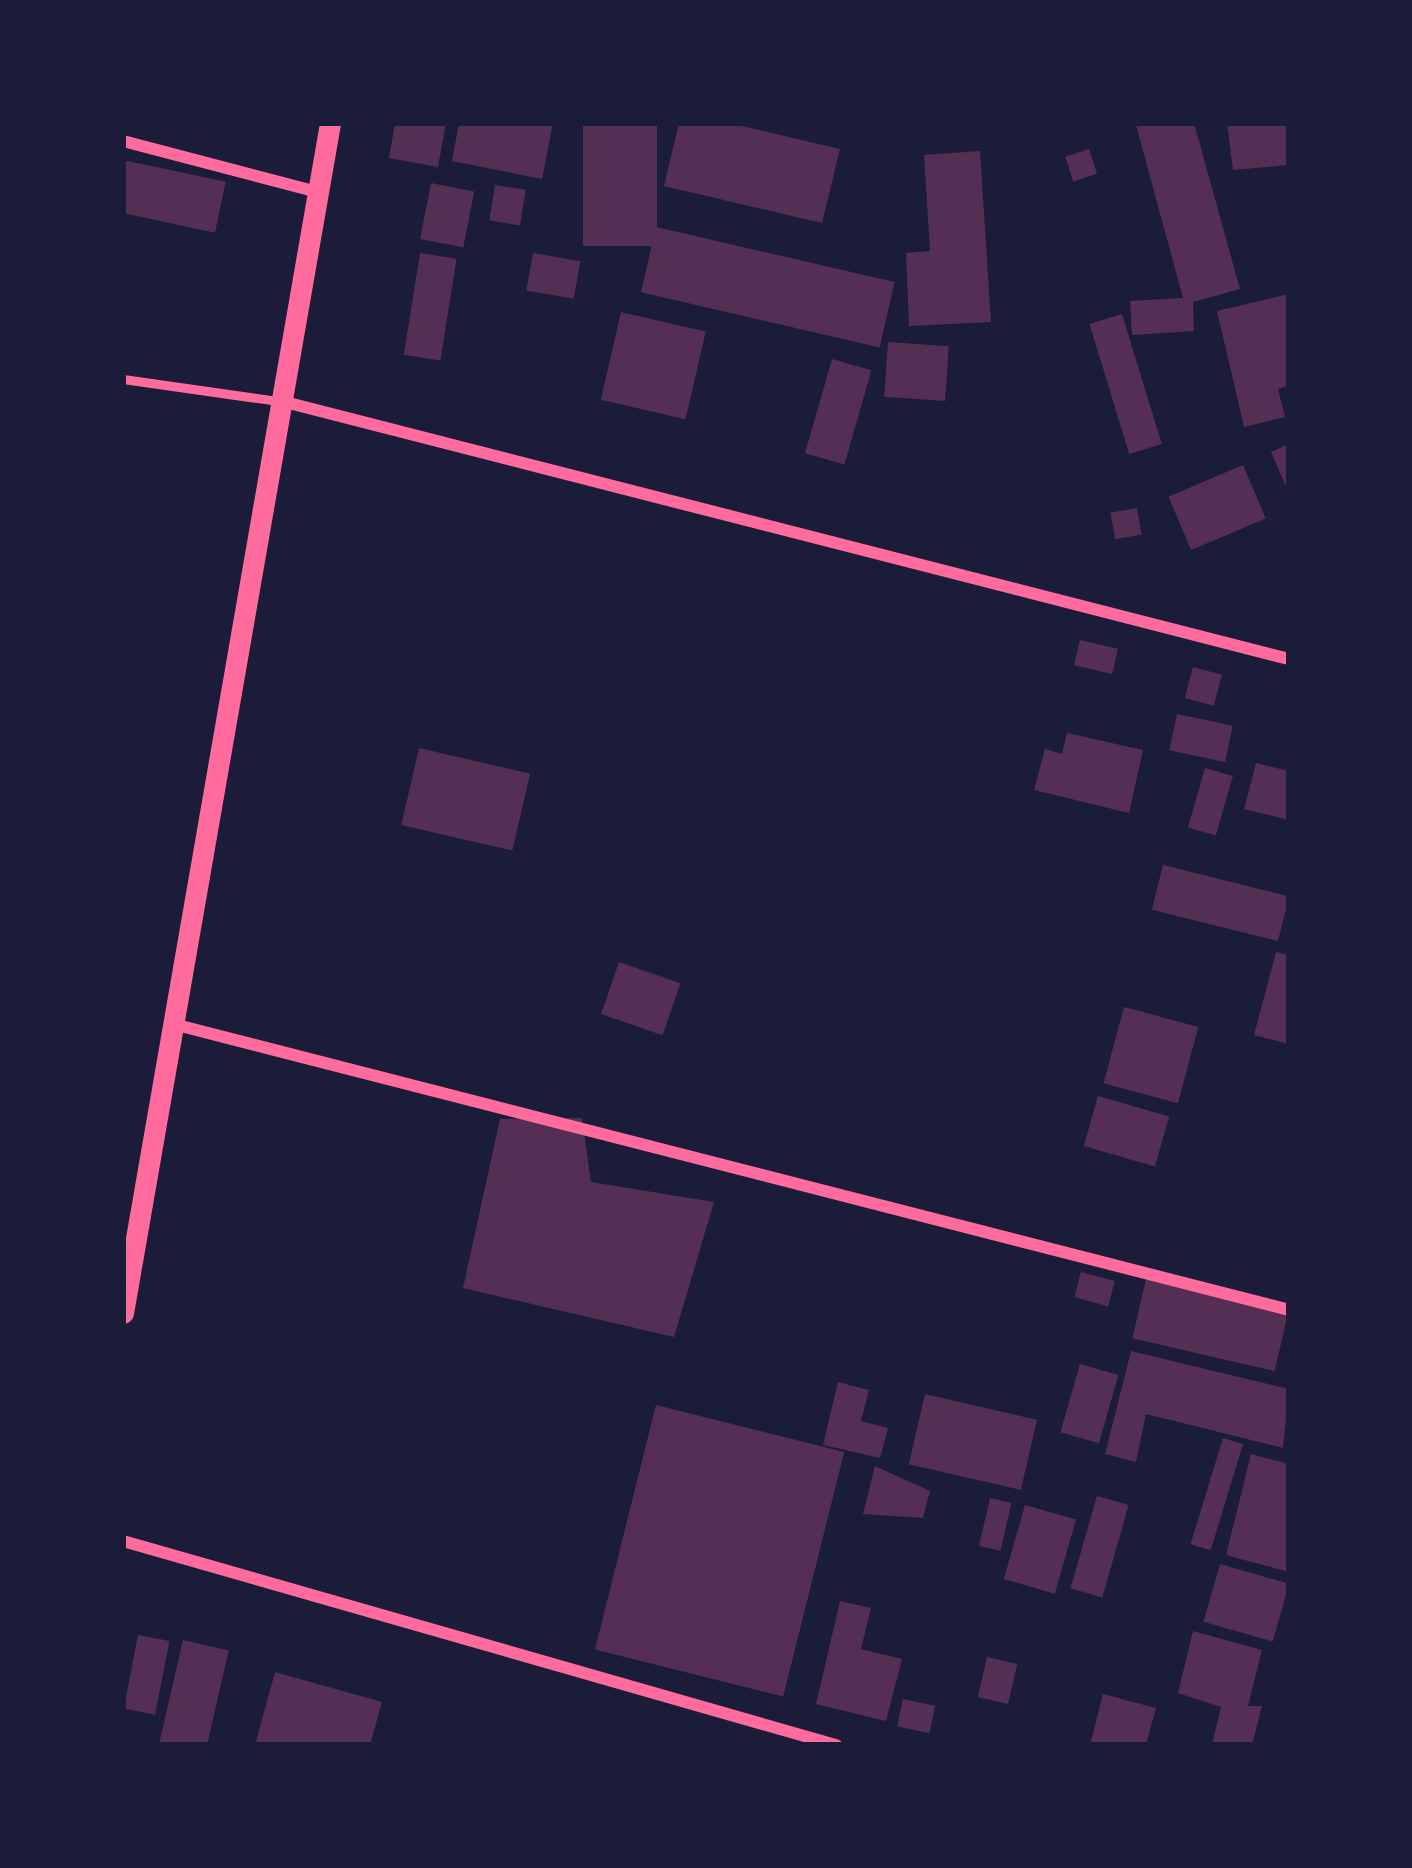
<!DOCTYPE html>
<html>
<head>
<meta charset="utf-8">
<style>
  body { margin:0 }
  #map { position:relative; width:1412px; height:1868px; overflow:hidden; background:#1b1b3a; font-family:"Archivo Narrow",sans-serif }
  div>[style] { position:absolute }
  .building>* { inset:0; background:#542f53; transform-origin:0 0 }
  .service>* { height:9px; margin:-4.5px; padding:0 4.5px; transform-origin:4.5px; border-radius:4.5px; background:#ff6b9d }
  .minor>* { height:12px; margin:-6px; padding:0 6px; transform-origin:6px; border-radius:6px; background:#ff6b9d }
  .tertiary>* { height:21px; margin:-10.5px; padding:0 10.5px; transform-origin:10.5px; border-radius:10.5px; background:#ff6b9d }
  span { translate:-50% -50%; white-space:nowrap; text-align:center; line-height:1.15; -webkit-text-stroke:12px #1b1b3a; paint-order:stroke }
  .frame { position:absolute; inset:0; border:126px solid #1b1b3a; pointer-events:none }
</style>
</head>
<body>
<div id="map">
  <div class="building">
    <i style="clip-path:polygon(395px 123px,446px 123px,438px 167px,389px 158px)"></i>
    <i style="clip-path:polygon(459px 123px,553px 123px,542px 179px,452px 161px)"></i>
    <i style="left:583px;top:123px;width:74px;height:123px"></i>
    <i style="clip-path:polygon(679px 123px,729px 123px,840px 149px,822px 223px,664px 186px)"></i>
    <i style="clip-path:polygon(1194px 123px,1240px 289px,1193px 302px,1194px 331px,1132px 335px,1130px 301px,1183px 298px,1136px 125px)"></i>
    <i style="clip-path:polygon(1227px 123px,1289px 123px,1289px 165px,1233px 170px)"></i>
    <i style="left:1089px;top:149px;width:26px;height:25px;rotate:72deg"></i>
    <i style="clip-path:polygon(980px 151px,991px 322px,909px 326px,906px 253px,930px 251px,924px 155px)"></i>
    <i style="left:123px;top:160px;width:105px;height:52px;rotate:12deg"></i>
    <i style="left:431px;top:183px;width:44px;height:57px;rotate:11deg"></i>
    <i style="left:495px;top:185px;width:31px;height:36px;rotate:9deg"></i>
    <i style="left:656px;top:227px;width:245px;height:67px;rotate:13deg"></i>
    <i style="left:420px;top:253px;width:37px;height:103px;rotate:9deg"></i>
    <i style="left:533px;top:253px;width:48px;height:38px;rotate:10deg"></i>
    <i style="clip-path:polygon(1289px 294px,1289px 386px,1278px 389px,1285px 417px,1244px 427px,1217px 311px)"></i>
    <i style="left:621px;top:312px;width:87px;height:90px;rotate:13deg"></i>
    <i style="left:1122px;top:314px;width:136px;height:34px;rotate:73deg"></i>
    <i style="left:888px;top:342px;width:61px;height:55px;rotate:4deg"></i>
    <i style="left:832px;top:359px;width:41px;height:98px;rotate:16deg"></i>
    <i style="clip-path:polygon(1289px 444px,1289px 493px,1271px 452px)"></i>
    <i style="left:1243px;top:465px;width:58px;height:81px;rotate:67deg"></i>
    <i style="left:1137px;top:508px;width:27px;height:27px;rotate:80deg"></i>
    <i style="left:1080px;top:640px;width:39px;height:26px;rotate:13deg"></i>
    <i style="left:1193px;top:667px;width:30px;height:32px;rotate:15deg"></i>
    <i style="left:1177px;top:714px;width:57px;height:37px;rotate:12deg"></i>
    <i style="clip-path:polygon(1067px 733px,1143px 750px,1129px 813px,1034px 790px,1045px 749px,1062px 754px)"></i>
    <i style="left:419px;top:748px;width:114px;height:79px;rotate:13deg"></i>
    <i style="clip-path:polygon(1256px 763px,1289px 771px,1289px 820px,1244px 809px)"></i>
    <i style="left:1205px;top:768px;width:29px;height:62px;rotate:16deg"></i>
    <i style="left:1163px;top:865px;width:130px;height:46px;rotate:14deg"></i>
    <i style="clip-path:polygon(1276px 952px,1289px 955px,1289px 1044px,1254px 1035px)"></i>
    <i style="left:619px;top:962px;width:65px;height:55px;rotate:19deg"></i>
    <i style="left:1124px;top:1007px;width:77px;height:79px;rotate:15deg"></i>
    <i style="left:1098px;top:1096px;width:74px;height:52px;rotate:16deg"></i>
    <i style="clip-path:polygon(582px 1118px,591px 1182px,714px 1202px,674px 1337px,463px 1288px,500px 1119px)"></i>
    <i style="left:1081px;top:1272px;width:35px;height:26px;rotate:15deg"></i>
    <i style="left:1147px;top:1275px;width:146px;height:65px;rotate:13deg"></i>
    <i style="clip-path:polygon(1131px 1351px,1289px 1389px,1283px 1448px,1146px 1414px,1136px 1462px,1105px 1454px)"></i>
    <i style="left:1080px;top:1364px;width:40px;height:71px;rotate:16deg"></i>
    <i style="clip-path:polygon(838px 1382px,869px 1390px,861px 1421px,888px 1428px,880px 1458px,823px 1445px)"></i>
    <i style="left:925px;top:1394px;width:115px;height:72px;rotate:13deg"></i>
    <i style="left:656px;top:1405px;width:194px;height:252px;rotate:14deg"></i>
    <i style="left:1223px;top:1438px;width:21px;height:111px;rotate:17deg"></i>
    <i style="clip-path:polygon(1251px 1454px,1289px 1464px,1289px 1572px,1226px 1555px)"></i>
    <i style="clip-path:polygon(875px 1466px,930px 1491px,923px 1518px,863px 1514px)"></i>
    <i style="left:1097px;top:1496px;width:33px;height:96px;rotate:16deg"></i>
    <i style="left:990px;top:1498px;width:22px;height:49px;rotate:13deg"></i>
    <i style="left:1025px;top:1505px;width:53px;height:77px;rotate:16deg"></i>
    <i style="left:1220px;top:1564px;width:72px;height:60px;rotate:16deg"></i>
    <i style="clip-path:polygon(840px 1601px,871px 1608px,861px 1649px,902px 1659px,886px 1721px,816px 1704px)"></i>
    <i style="clip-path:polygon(1193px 1631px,1262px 1650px,1248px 1706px,1262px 1706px,1252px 1745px,1212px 1745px,1221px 1707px,1178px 1693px)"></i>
    <i style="left:138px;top:1635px;width:32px;height:75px;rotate:11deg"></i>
    <i style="left:183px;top:1640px;width:47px;height:108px;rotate:13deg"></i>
    <i style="left:987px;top:1657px;width:31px;height:41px;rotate:13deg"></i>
    <i style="clip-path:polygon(275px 1672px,382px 1702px,370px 1745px,255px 1745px)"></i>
    <i style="clip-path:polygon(1103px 1694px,1156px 1708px,1146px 1745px,1090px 1745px)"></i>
    <i style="left:903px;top:1699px;width:33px;height:28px;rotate:12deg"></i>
  </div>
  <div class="service">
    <i style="left:123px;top:379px;width:157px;rotate:8.1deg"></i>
  </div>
  <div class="minor">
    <i style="left:123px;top:141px;width:202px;rotate:14.7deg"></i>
    <i style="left:281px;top:401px;width:1040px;rotate:14.36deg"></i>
    <i style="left:173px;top:1024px;width:1152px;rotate:14.37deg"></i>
    <i style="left:123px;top:1541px;width:742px;rotate:15.97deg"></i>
  </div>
  <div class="tertiary">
    <i style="left:123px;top:1313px;width:1208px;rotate:-80.13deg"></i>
  </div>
  <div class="frame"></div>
</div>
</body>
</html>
